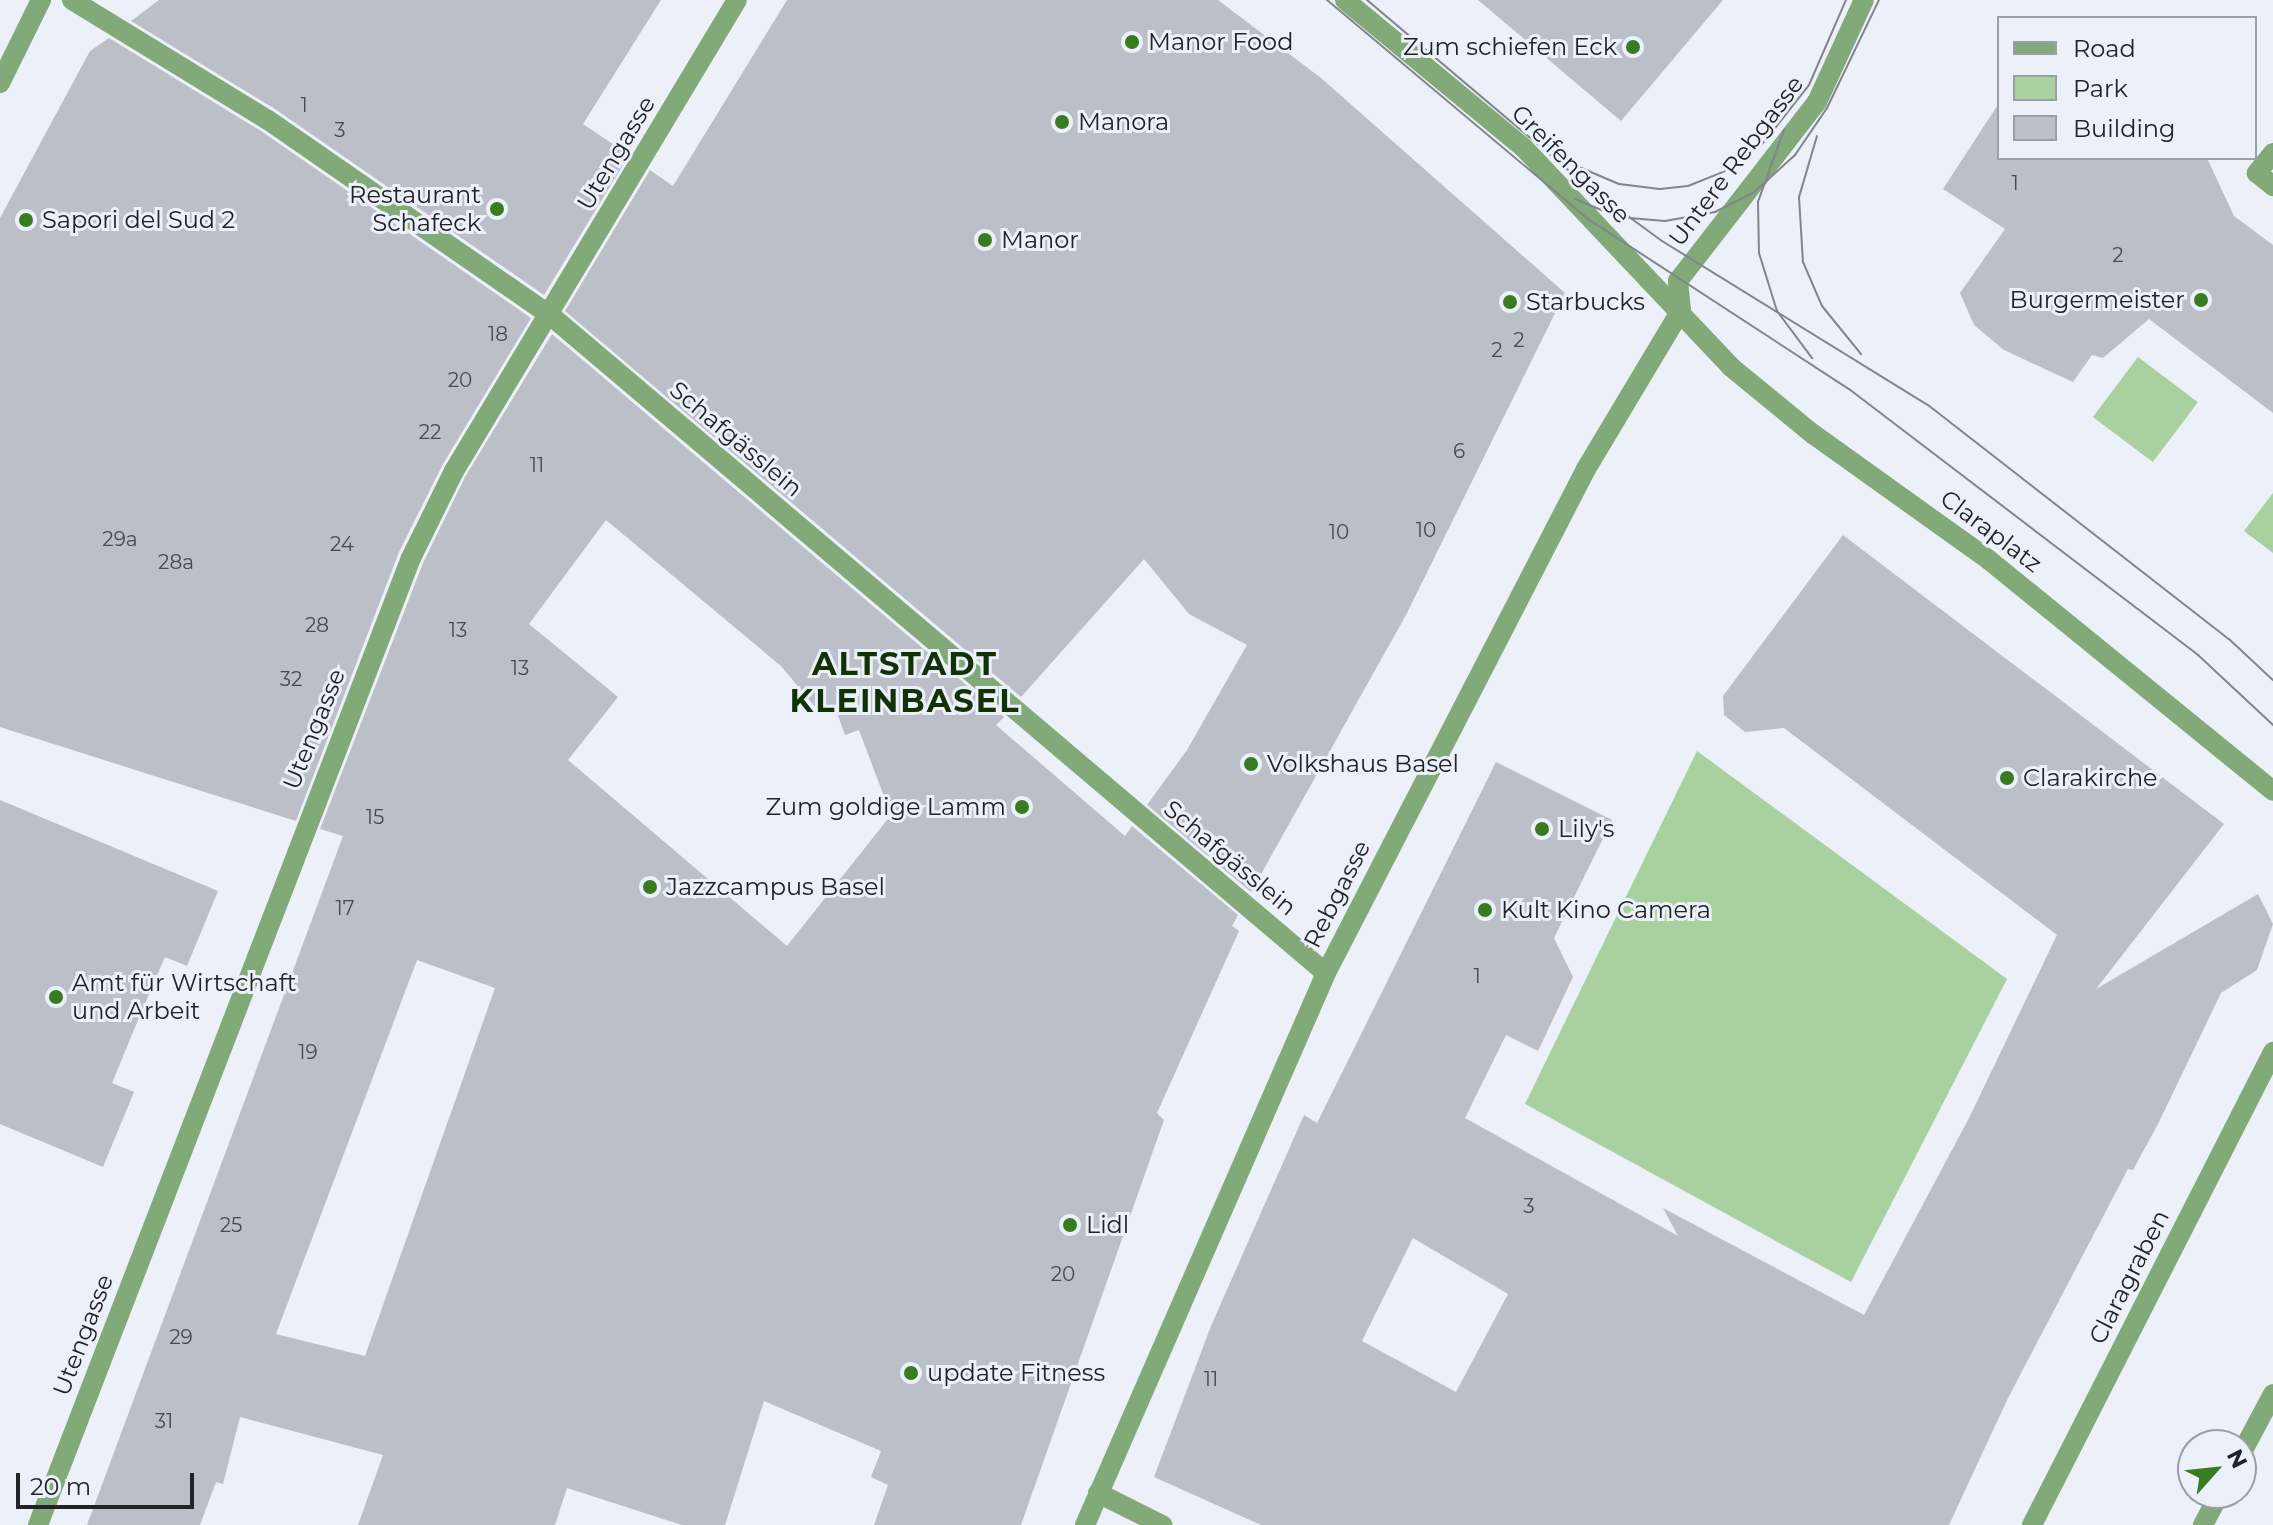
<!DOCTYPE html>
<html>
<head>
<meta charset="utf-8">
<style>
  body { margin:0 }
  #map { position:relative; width:2273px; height:1525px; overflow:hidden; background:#ebf0f9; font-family:Montserrat,sans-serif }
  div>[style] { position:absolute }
  .green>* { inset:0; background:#a9d09f; transform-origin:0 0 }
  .building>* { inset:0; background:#bbbfc8 }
  .minor>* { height:20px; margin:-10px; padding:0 10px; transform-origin:10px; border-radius:10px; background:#82a978 }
  .tram>* { height:2px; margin:-1px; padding:0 1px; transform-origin:1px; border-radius:1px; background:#82858b }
  .dots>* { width:22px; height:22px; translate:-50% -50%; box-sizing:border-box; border:4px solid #ebf0f9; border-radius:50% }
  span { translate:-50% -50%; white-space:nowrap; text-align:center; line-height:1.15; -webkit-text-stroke:6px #ebf0f9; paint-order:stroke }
  .number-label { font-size:20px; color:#484a4e }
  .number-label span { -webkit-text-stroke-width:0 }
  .poi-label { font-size:24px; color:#212326 }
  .left { translate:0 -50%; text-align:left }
  .right { translate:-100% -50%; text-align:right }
  .street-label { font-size:24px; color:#212326 }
  .district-label { font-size:32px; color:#103206; font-weight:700; letter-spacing:2px }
  .legend { position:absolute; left:1997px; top:16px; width:260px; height:144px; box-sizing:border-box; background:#ebf0f9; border:2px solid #9a9ea5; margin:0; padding:10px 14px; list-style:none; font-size:24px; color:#212326 }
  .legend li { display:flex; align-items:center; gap:16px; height:40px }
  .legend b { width:40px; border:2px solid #9a9ea5 }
  .north { position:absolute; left:2177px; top:1429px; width:80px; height:80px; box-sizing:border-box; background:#ebf0f9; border:2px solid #9a9ea5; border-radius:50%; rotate:63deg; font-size:22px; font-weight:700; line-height:32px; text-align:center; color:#212326 }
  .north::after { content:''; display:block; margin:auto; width:28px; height:36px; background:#377d20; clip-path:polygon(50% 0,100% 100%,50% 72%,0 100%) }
  .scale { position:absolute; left:16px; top:1473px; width:178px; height:36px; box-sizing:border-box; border:4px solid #212326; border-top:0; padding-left:10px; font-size:24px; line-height:28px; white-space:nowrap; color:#212326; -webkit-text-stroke:6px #ebf0f9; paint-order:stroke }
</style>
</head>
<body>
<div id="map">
  <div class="green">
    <i style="left:2138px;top:357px;width:75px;height:75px;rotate:37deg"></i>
    <i style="clip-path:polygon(2273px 493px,2273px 553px,2244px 531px)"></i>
    <i style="clip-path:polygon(1697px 751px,2007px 979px,1851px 1282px,1525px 1104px)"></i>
  </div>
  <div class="building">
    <i style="clip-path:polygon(159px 0,661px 0,583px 124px,629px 155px,544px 295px,275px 109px,131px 21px)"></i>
    <i style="clip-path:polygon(787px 0,1218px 0,1321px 78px,1565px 293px,1406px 615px,1251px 892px,1147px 805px,1187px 750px,1247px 645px,1189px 614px,1144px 559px,1021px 697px,565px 311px,650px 170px,673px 186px)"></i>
    <i style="clip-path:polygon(1478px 0,1723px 0,1621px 121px)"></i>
    <i style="clip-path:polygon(109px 38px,261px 131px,531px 318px,443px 464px,399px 552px,296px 821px,0 727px,0 218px,90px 51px)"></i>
    <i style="clip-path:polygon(1999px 103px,1999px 158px,2207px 158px,2234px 216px,2273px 245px,2273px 413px,2149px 319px,2103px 358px,2092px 355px,2073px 382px,2004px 350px,1974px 325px,1960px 293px,2005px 229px,1943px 189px)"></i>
    <i style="clip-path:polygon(evenodd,552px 334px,1004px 717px,996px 725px,1125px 836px,1132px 826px,1238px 915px,1232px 926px,1239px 931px,1157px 1113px,1164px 1120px,1021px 1525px,874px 1525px,888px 1485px,871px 1477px,881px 1451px,764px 1401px,725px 1525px,682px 1525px,567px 1488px,555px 1525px,358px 1525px,383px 1455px,240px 1417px,223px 1484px,216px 1482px,200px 1525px,87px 1525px,343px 836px,320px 829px,423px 563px,465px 477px,552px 334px,606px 520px,781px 666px,821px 714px,836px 710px,845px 735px,859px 730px,891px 815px,787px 946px,568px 760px,618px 697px,529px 624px,606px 520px,552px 334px,417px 960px,495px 988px,365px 1356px,276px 1334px,417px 960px)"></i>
    <i style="clip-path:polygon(evenodd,1843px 535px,2224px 824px,2096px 989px,2258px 894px,2273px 924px,2257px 970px,2221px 993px,2159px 1122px,2133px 1170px,2128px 1169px,2008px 1398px,1949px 1525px,1261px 1525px,1154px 1477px,1211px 1326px,1304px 1115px,1317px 1123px,1496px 762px,1612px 820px,1554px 938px,1573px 977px,1538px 1051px,1506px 1035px,1465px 1118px,1678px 1236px,1663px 1208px,1864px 1315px,1969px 1118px,2057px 935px,1784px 728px,1745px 732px,1724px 715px,1723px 696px,1843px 535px,1413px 1238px,1508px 1294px,1456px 1392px,1362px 1341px,1413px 1238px)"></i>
    <i style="clip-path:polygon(0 800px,218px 891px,187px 966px,165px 957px,138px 1020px,112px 1083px,134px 1092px,103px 1167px,0 1124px)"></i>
  </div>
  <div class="minor">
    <i style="left:72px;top:0;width:230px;rotate:31.5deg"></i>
    <i style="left:268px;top:120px;width:343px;rotate:34.7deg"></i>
    <i style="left:550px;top:315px;width:1017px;rotate:40.3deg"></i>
    <i style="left:1345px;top:0;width:232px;rotate:39.6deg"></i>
    <i style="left:1524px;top:148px;width:301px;rotate:46.6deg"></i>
    <i style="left:1731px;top:367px;width:106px;rotate:39.3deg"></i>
    <i style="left:1813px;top:434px;width:216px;rotate:35.6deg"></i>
    <i style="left:1989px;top:560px;width:366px;rotate:39.1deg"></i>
    <i style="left:0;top:83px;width:93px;rotate:-63.7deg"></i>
    <i style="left:2273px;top:153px;width:26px;rotate:129deg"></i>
    <i style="left:2257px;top:173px;width:21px;rotate:39deg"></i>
    <i style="left:1681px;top:310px;width:29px;rotate:-96deg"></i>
    <i style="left:1678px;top:281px;width:227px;rotate:-52.2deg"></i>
    <i style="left:1817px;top:102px;width:112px;rotate:-65.3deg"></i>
    <i style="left:2241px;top:1454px;width:68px;rotate:-61.9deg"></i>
    <i style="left:1098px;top:1493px;width:72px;rotate:26.6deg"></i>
    <i style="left:38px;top:1525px;width:1036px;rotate:-68.91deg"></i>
    <i style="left:411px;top:558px;width:97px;rotate:-63.7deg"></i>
    <i style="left:454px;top:471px;width:549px;rotate:-59deg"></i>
    <i style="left:1085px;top:1525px;width:602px;rotate:-66.41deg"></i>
    <i style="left:1326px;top:973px;width:567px;rotate:-62.71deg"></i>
    <i style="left:1586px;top:469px;width:185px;rotate:-59.1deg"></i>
    <i style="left:2032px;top:1525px;width:531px;rotate:-63deg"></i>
    <i style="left:2203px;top:1525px;width:36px;rotate:-62deg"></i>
  </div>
  <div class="tram">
    <i style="left:1327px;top:0;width:341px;rotate:40deg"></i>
    <i style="left:1588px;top:219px;width:311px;rotate:33.1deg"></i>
    <i style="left:1849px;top:389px;width:439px;rotate:37.3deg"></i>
    <i style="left:2198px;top:655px;width:103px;rotate:43deg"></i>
    <i style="left:1367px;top:0;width:288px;rotate:40.2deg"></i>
    <i style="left:1587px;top:186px;width:93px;rotate:36.3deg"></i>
    <i style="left:1662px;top:241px;width:312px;rotate:31.7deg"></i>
    <i style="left:1928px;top:405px;width:381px;rotate:37.9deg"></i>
    <i style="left:2229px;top:639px;width:60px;rotate:43deg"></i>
    <i style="left:1784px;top:130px;width:77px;rotate:109.9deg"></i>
    <i style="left:1758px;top:202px;width:51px;rotate:88.9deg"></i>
    <i style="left:1759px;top:253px;width:61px;rotate:72.8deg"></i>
    <i style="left:1777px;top:311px;width:59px;rotate:53.3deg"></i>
    <i style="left:1817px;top:136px;width:64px;rotate:106.4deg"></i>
    <i style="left:1799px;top:197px;width:65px;rotate:86.5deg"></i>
    <i style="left:1803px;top:262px;width:48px;rotate:66.6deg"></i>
    <i style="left:1822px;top:306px;width:62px;rotate:50.9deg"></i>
    <i style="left:1572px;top:164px;width:51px;rotate:23.1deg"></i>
    <i style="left:1619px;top:184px;width:41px;rotate:7deg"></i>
    <i style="left:1660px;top:189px;width:28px;rotate:-6deg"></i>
    <i style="left:1688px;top:186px;width:48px;rotate:-21.8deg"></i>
    <i style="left:1733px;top:168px;width:42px;rotate:-40.2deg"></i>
    <i style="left:1765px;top:141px;width:71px;rotate:-51.8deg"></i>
    <i style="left:1809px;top:85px;width:93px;rotate:-66.5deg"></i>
    <i style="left:1575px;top:199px;width:47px;rotate:22.7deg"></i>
    <i style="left:1618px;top:217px;width:47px;rotate:4.9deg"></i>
    <i style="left:1665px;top:221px;width:51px;rotate:-10.2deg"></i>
    <i style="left:1715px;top:212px;width:42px;rotate:-26.6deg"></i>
    <i style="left:1753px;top:193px;width:57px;rotate:-42.1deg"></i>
    <i style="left:1795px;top:155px;width:57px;rotate:-55.8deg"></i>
    <i style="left:1827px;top:108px;width:120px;rotate:-64.3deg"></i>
  </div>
  <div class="dots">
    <i style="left:1132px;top:42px;background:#377d20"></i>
    <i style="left:1633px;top:47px;background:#377d20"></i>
    <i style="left:1062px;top:122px;background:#377d20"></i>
    <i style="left:497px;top:209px;background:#377d20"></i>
    <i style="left:26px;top:220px;background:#377d20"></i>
    <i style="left:985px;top:240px;background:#377d20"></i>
    <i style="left:2201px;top:300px;background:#377d20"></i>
    <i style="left:1510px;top:302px;background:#377d20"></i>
    <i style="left:1251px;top:764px;background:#377d20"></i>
    <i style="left:2007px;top:778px;background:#377d20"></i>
    <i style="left:1022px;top:807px;background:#377d20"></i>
    <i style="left:1542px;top:829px;background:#377d20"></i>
    <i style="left:650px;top:887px;background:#377d20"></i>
    <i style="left:1485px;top:910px;background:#377d20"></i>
    <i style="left:56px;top:997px;background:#377d20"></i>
    <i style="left:1070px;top:1225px;background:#377d20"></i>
    <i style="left:911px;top:1373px;background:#377d20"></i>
  </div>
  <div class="number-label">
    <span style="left:304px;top:105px">1</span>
    <span style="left:340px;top:130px">3</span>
    <span style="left:2015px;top:183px">1</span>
    <span style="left:2118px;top:255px">2</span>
    <span style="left:498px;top:334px">18</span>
    <span style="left:1519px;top:340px">2</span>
    <span style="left:1497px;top:350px">2</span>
    <span style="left:460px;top:380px">20</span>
    <span style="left:430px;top:432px">22</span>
    <span style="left:1459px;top:451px">6</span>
    <span style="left:537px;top:465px">11</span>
    <span style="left:1426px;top:530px">10</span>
    <span style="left:1339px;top:532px">10</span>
    <span style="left:120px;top:539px">29a</span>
    <span style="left:342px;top:544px">24</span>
    <span style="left:176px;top:562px">28a</span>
    <span style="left:317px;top:625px">28</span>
    <span style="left:458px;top:630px">13</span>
    <span style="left:520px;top:668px">13</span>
    <span style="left:291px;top:679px">32</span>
    <span style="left:375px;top:817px">15</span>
    <span style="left:345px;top:908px">17</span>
    <span style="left:1477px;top:976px">1</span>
    <span style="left:308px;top:1052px">19</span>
    <span style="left:1529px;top:1206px">3</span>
    <span style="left:231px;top:1225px">25</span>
    <span style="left:1063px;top:1274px">20</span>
    <span style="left:181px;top:1337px">29</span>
    <span style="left:1211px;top:1379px">11</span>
    <span style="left:164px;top:1421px">31</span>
  </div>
  <div class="poi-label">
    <span class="left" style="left:1148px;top:42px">Manor Food</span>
    <span class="right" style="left:1617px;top:47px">Zum schiefen Eck</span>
    <span class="left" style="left:1078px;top:122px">Manora</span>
    <span class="right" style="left:481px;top:209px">Restaurant<br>Schafeck</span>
    <span class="left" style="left:42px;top:220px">Sapori del Sud 2</span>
    <span class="left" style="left:1001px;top:240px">Manor</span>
    <span class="right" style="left:2185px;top:300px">Burgermeister</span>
    <span class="left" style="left:1526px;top:302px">Starbucks</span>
    <span class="left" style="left:1267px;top:764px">Volkshaus Basel</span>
    <span class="left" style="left:2023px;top:778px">Clarakirche</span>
    <span class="right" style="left:1006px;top:807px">Zum goldige Lamm</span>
    <span class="left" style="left:1558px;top:829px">Lily's</span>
    <span class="left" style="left:666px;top:887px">Jazzcampus Basel</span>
    <span class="left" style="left:1501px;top:910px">Kult Kino Camera</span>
    <span class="left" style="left:72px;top:997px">Amt für Wirtschaft<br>und Arbeit</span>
    <span class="left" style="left:1086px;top:1225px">Lidl</span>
    <span class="left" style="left:927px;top:1373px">update Fitness</span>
  </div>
  <div class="street-label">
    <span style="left:616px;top:153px;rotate:-59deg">Utengasse</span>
    <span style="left:1736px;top:161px;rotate:-53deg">Untere Rebgasse</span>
    <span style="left:1571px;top:164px;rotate:45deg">Greifengasse</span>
    <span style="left:736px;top:439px;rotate:40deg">Schafgässlein</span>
    <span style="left:1991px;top:531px;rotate:37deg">Claraplatz</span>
    <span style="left:314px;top:729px;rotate:-68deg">Utengasse</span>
    <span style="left:1230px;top:858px;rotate:40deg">Schafgässlein</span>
    <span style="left:1337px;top:894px;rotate:-63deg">Rebgasse</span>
    <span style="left:2129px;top:1277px;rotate:-63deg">Claragraben</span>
    <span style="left:83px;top:1335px;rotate:-69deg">Utengasse</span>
  </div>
  <div class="district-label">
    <span style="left:905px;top:683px">ALTSTADT<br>KLEINBASEL</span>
  </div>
  <ul class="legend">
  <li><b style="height:10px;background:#82a978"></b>Road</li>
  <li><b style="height:22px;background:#a9d09f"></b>Park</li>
  <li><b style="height:22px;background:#bbbfc8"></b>Building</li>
  </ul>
  <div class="north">N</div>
  <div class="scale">20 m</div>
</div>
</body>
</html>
